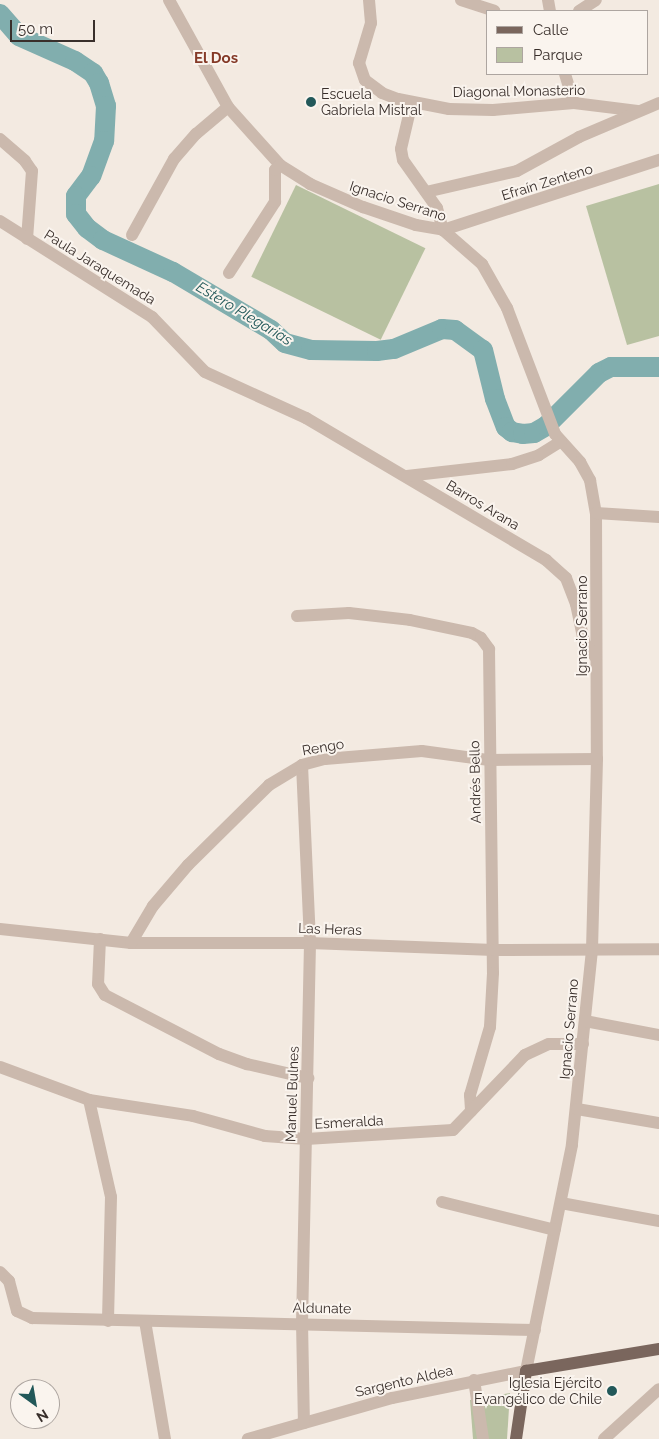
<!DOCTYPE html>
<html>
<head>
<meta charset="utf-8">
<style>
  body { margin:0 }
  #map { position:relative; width:659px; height:1439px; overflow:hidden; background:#f3eae1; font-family:Raleway,sans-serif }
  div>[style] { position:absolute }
  .green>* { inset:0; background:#b8c1a1; transform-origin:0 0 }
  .river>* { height:20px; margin:-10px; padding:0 10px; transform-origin:10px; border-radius:10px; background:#81aeae }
  .minor>* { height:12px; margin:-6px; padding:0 6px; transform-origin:6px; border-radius:6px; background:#cbb9ad }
  .major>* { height:12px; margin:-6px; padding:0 6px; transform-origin:6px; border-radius:6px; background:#7a665d }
  .dots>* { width:14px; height:14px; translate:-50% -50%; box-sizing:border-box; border:2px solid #faf4ee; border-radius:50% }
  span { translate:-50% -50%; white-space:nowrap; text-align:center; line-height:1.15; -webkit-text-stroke:4px #faf4ee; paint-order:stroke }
  .street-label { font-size:14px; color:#392f2b }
  .poi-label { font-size:14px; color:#392f2b }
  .left { translate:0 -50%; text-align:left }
  .right { translate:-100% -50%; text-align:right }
  .neighbourhood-label { font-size:15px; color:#853a28; font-weight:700 }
  .water-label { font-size:15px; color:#225859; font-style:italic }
  .legend { position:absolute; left:486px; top:10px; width:162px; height:65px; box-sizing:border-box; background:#faf4ee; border:1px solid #ada5a0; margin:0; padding:6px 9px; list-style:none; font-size:15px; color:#392f2b }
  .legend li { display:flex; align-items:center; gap:10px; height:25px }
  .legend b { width:25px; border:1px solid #ada5a0 }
  .north { position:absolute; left:10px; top:1379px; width:50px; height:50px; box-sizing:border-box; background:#faf4ee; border:1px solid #ada5a0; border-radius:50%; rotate:148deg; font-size:14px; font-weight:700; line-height:20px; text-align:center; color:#392f2b }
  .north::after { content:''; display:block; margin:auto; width:18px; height:22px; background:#225859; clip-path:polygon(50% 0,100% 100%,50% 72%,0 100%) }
  .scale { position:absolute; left:10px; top:20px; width:85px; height:22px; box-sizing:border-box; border:2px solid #392f2b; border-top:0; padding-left:6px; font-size:15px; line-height:18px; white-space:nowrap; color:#392f2b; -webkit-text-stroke:4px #faf4ee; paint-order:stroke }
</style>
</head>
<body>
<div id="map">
  <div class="green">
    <i style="clip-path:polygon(659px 184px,659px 336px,627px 345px,586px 206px)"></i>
    <i style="left:296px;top:185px;width:144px;height:102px;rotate:26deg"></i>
    <i style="clip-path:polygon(510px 1393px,507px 1439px,473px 1439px,470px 1400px)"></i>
  </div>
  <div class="river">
    <i style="left:0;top:14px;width:29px;rotate:49deg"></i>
    <i style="left:19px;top:36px;width:61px;rotate:24.1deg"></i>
    <i style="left:75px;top:61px;width:22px;rotate:34deg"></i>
    <i style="left:93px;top:73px;width:12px;rotate:59deg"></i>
    <i style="left:99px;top:83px;width:24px;rotate:73deg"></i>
    <i style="left:106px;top:106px;width:35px;rotate:93deg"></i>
    <i style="left:104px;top:141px;width:37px;rotate:110deg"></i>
    <i style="left:91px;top:176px;width:25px;rotate:127deg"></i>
    <i style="left:76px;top:196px;width:18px;rotate:90deg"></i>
    <i style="left:76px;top:214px;width:18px;rotate:52deg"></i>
    <i style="left:87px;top:228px;width:20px;rotate:37deg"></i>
    <i style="left:103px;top:240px;width:77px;rotate:24.6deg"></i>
    <i style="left:173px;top:272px;width:114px;rotate:30.6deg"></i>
    <i style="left:271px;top:330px;width:19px;rotate:43deg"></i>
    <i style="left:285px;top:343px;width:27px;rotate:15deg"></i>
    <i style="left:311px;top:350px;width:66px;rotate:0.9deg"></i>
    <i style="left:377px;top:351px;width:17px;rotate:-7deg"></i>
    <i style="left:394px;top:349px;width:52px;rotate:-22.6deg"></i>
    <i style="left:442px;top:329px;width:13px;rotate:4deg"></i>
    <i style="left:455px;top:330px;width:34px;rotate:36deg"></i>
    <i style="left:483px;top:350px;width:50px;rotate:76.2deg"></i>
    <i style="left:495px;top:399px;width:30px;rotate:69deg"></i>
    <i style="left:506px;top:427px;width:8px;rotate:40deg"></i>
    <i style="left:512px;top:432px;width:11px;rotate:10deg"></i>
    <i style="left:523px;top:434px;width:11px;rotate:-5deg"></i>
    <i style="left:534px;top:433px;width:14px;rotate:-30deg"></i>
    <i style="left:546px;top:426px;width:75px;rotate:-45deg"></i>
    <i style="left:599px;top:373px;width:13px;rotate:-27deg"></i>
    <i style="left:611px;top:367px;width:48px"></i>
  </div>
  <div class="minor">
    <i style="left:169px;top:0;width:122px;rotate:61.1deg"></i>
    <i style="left:228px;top:107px;width:78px;rotate:48.1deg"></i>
    <i style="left:280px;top:165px;width:36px;rotate:32deg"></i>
    <i style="left:310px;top:184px;width:58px;rotate:23.5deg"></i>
    <i style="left:363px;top:207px;width:56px;rotate:18.8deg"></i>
    <i style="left:416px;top:225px;width:27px;rotate:10deg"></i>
    <i style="left:443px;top:230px;width:52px;rotate:41.1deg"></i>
    <i style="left:482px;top:264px;width:51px;rotate:60.4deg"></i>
    <i style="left:507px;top:308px;width:135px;rotate:69.1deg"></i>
    <i style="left:555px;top:434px;width:38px;rotate:48deg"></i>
    <i style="left:580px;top:462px;width:21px;rotate:61deg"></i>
    <i style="left:590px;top:480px;width:34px;rotate:80deg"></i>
    <i style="left:596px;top:513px;width:246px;rotate:89.8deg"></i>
    <i style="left:597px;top:759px;width:191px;rotate:91.5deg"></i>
    <i style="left:592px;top:950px;width:196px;rotate:95.9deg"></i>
    <i style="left:572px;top:1145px;width:231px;rotate:101.5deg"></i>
    <i style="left:526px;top:1371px;width:137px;rotate:168.6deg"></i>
    <i style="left:392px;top:1398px;width:150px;rotate:164.1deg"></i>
    <i style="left:369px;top:0;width:23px;rotate:85deg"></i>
    <i style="left:371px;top:23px;width:42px;rotate:106.7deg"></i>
    <i style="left:359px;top:63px;width:18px;rotate:71deg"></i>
    <i style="left:365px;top:80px;width:21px;rotate:37deg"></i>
    <i style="left:382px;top:93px;width:17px;rotate:21deg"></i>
    <i style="left:398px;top:99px;width:52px;rotate:11.1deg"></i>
    <i style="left:449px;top:109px;width:44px;rotate:1.3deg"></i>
    <i style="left:493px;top:110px;width:81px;rotate:-4.9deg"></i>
    <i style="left:574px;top:103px;width:64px;rotate:7.1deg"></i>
    <i style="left:461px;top:0;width:35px;rotate:18deg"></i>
    <i style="left:548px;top:0;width:11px;rotate:80deg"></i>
    <i style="left:579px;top:11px;width:20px;rotate:-33deg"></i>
    <i style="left:565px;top:74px;width:30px;rotate:73deg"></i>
    <i style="left:412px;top:102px;width:48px;rotate:103.2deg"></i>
    <i style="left:401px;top:149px;width:11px;rotate:80deg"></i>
    <i style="left:403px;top:160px;width:59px;rotate:54.7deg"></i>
    <i style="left:437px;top:208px;width:23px;rotate:75deg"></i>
    <i style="left:443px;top:230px;width:227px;rotate:-18deg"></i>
    <i style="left:0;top:139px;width:33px;rotate:41deg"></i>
    <i style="left:25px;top:161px;width:12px;rotate:55deg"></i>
    <i style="left:32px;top:171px;width:68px;rotate:94.2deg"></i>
    <i style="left:426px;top:192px;width:93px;rotate:-13deg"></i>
    <i style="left:517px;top:171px;width:71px;rotate:-28.7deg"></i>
    <i style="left:579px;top:137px;width:87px;rotate:-23deg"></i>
    <i style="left:0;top:221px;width:180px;rotate:32.3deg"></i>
    <i style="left:152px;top:317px;width:76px;rotate:46.1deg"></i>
    <i style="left:205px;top:372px;width:111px;rotate:24.5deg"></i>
    <i style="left:306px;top:418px;width:279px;rotate:30.6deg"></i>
    <i style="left:546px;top:560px;width:27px;rotate:42deg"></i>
    <i style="left:566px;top:578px;width:28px;rotate:69deg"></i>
    <i style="left:576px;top:604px;width:39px;rotate:78deg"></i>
    <i style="left:584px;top:642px;width:20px;rotate:53deg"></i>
    <i style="left:132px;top:235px;width:87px;rotate:-61.1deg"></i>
    <i style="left:174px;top:159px;width:33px;rotate:-49deg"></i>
    <i style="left:196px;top:134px;width:42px;rotate:-40.2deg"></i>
    <i style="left:229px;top:273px;width:85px;rotate:-57.1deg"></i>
    <i style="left:275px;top:202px;width:32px;rotate:-90deg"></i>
    <i style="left:275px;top:170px;width:7px;rotate:-45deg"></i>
    <i style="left:407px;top:476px;width:106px;rotate:-6.5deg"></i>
    <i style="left:512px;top:464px;width:28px;rotate:-18deg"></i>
    <i style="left:539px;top:455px;width:26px;rotate:-32deg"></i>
    <i style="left:596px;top:513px;width:63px;rotate:3.6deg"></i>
    <i style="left:297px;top:616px;width:52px;rotate:-3.3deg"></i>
    <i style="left:349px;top:613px;width:61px;rotate:6.5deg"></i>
    <i style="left:410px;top:620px;width:63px;rotate:11.8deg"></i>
    <i style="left:472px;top:633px;width:10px;rotate:29deg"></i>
    <i style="left:481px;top:638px;width:14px;rotate:54deg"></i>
    <i style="left:489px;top:649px;width:324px;rotate:89.3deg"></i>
    <i style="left:493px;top:973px;width:54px;rotate:93.2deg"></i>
    <i style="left:490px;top:1027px;width:71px;rotate:106.4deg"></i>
    <i style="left:470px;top:1095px;width:16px;rotate:86deg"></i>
    <i style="left:302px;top:765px;width:178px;rotate:87.4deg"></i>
    <i style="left:310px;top:943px;width:379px;rotate:91.2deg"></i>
    <i style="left:302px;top:1322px;width:101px;rotate:88.9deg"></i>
    <i style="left:0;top:929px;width:132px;rotate:6.1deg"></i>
    <i style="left:131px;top:943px;width:179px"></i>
    <i style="left:310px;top:943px;width:184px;rotate:2.2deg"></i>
    <i style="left:494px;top:950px;width:165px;rotate:-0.3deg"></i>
    <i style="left:100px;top:939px;width:45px;rotate:92.5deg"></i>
    <i style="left:98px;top:984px;width:13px;rotate:58deg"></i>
    <i style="left:105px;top:995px;width:128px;rotate:27.4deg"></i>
    <i style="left:219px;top:1054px;width:30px;rotate:20deg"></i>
    <i style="left:247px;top:1064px;width:63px;rotate:12.9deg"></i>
    <i style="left:131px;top:943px;width:43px;rotate:-59.3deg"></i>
    <i style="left:153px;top:906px;width:54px;rotate:-49.5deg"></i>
    <i style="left:188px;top:865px;width:114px;rotate:-44.6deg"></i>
    <i style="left:269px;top:785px;width:39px;rotate:-31deg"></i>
    <i style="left:302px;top:765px;width:24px;rotate:-15deg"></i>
    <i style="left:325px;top:759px;width:97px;rotate:-4.7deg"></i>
    <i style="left:422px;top:751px;width:68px;rotate:7.7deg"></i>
    <i style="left:489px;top:760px;width:108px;rotate:-0.5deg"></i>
    <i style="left:585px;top:1021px;width:75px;rotate:10.7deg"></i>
    <i style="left:0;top:1067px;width:95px;rotate:20.3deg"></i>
    <i style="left:89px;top:1100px;width:105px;rotate:8.7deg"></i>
    <i style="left:193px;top:1116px;width:75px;rotate:15.5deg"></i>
    <i style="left:265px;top:1136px;width:41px;rotate:4.2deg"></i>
    <i style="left:306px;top:1139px;width:147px;rotate:-3.5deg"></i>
    <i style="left:453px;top:1130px;width:104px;rotate:-46.2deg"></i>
    <i style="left:525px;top:1055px;width:26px;rotate:-25deg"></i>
    <i style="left:549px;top:1044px;width:34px"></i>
    <i style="left:89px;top:1100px;width:99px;rotate:77.2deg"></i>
    <i style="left:111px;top:1197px;width:124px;rotate:91.4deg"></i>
    <i style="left:577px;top:1109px;width:83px;rotate:9.7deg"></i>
    <i style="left:442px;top:1202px;width:116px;rotate:13.9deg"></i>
    <i style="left:561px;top:1203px;width:100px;rotate:10.4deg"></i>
    <i style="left:0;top:1272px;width:13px;rotate:45deg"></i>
    <i style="left:9px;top:1281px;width:31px;rotate:75deg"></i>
    <i style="left:17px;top:1311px;width:17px;rotate:25deg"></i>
    <i style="left:32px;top:1318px;width:503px;rotate:1.37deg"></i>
    <i style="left:145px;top:1321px;width:120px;rotate:80.4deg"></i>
    <i style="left:474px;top:1380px;width:60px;rotate:81.3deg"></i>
    <i style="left:604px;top:1439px;width:74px;rotate:-42.3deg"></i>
  </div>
  <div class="major">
    <i style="left:516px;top:1439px;width:69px;rotate:-81.6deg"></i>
    <i style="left:526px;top:1371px;width:135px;rotate:-9.4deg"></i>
  </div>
  <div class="dots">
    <i style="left:311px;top:102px;background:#225859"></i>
    <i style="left:612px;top:1391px;background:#225859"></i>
  </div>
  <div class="street-label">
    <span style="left:519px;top:91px;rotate:-1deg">Diagonal Monasterio</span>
    <span style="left:547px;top:182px;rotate:-17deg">Efraín Zenteno</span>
    <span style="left:398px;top:201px;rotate:18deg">Ignacio Serrano</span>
    <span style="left:100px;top:267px;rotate:32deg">Paula Jaraquemada</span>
    <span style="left:483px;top:505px;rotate:31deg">Barros Arana</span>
    <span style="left:582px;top:626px;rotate:-90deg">Ignacio Serrano</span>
    <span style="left:323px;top:747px;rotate:-10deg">Rengo</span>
    <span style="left:475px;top:782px;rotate:-91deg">Andrés Bello</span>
    <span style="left:330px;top:929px;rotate:2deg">Las Heras</span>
    <span style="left:569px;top:1029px;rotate:-85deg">Ignacio Serrano</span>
    <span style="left:292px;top:1094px;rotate:-88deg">Manuel Bulnes</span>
    <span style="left:349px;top:1122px;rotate:-3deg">Esmeralda</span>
    <span style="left:322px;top:1308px;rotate:1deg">Aldunate</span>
    <span style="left:404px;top:1381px;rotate:-13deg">Sargento Aldea</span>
  </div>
  <div class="poi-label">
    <span class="left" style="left:321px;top:102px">Escuela<br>Gabriela Mistral</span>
    <span class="right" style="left:602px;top:1391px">Iglesia Ejército<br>Evangélico de Chile</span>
  </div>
  <div class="neighbourhood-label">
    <span style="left:216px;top:59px">El Dos</span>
  </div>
  <div class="water-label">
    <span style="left:244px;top:314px;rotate:31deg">Estero Plegarias</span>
  </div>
  <ul class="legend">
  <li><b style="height:6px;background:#7a665d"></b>Calle</li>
  <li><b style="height:14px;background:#b8c1a1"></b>Parque</li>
  </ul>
  <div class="north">N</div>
  <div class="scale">50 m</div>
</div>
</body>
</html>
